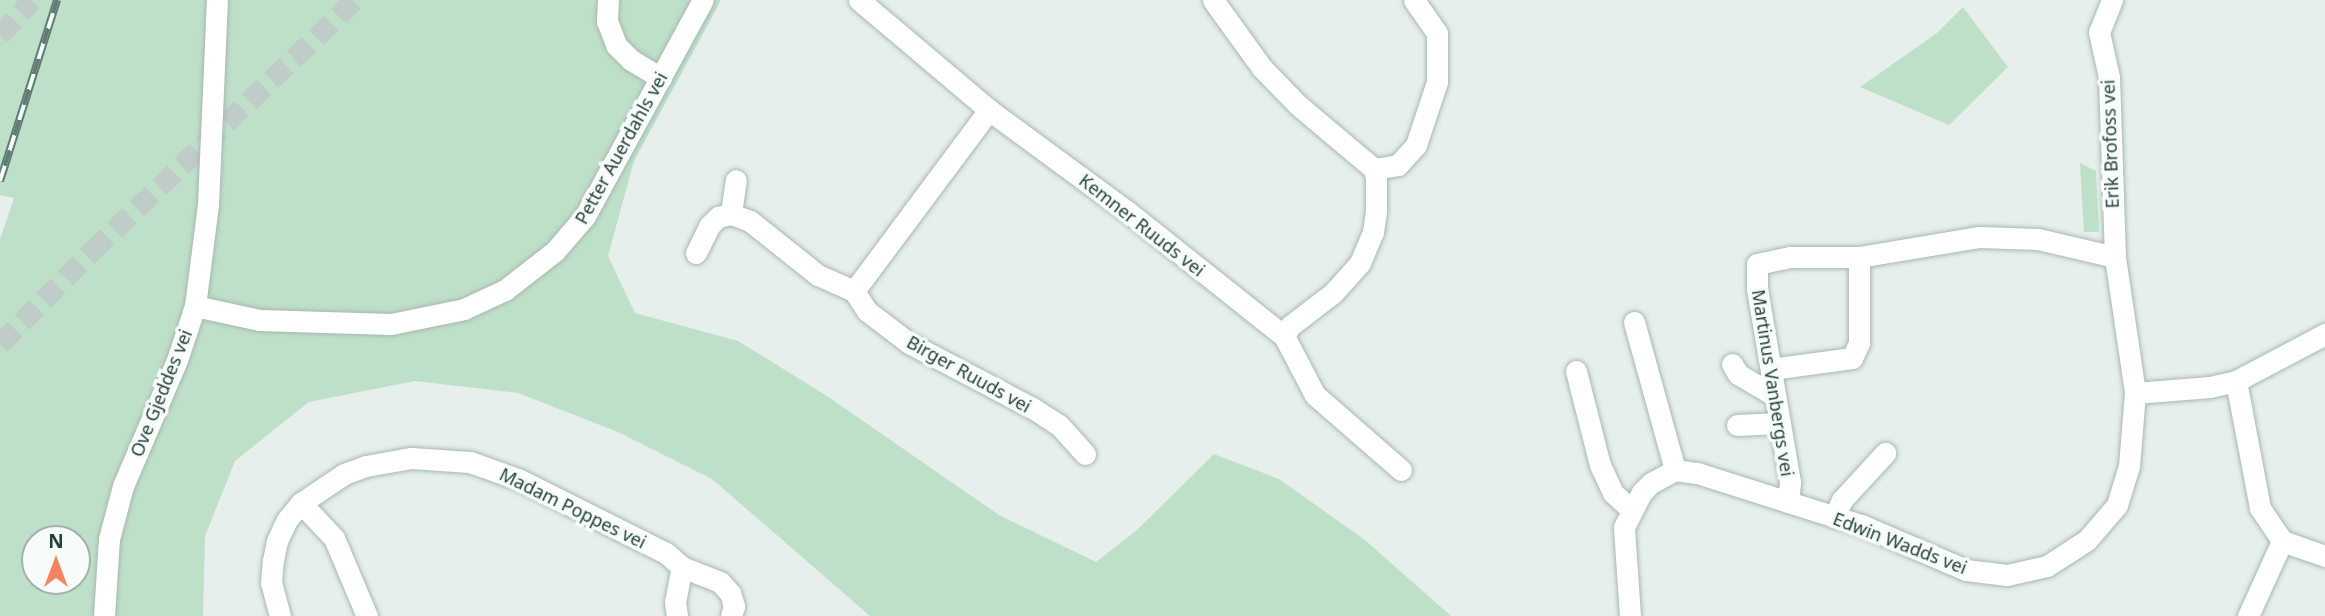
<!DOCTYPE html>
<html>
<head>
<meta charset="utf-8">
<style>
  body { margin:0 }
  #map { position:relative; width:2325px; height:616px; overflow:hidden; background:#e6efeb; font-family:"Noto Sans",sans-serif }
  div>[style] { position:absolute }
  .green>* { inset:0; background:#bfe0c8 }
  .highway-tunnel>* { height:21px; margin-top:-10.5px; transform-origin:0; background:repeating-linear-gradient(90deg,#bfccc8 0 21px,transparent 0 31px) }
  .roads { filter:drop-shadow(0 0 2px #a8b8b2) drop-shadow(0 0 2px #a8b8b2) }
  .minor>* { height:21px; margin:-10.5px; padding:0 10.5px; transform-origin:10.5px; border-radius:10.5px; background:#fff }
  .rail>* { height:8px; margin-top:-4px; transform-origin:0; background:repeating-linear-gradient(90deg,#f7fbf9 0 16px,#5f7d75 0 32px); box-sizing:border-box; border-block:2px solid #5f7d75 }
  span { translate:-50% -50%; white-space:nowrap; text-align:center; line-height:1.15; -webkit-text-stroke:7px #f7fbf9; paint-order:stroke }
  .street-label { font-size:18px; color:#24423a }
  .north { position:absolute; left:21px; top:525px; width:70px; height:70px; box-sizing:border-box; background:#f7fbf9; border:2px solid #a3b1ad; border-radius:50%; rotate:0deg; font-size:19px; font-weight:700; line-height:28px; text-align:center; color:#24423a }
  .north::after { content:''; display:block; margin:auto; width:24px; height:32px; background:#f4845f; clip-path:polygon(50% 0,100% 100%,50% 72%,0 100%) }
</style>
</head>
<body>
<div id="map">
  <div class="green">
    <i style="clip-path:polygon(evenodd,0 0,721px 0,634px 161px,608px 256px,635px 313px,738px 341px,827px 396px,999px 515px,1096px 562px,1137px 530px,1214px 454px,1279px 479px,1365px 540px,1451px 616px,870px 616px,712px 479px,618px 432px,518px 393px,415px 381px,309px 402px,235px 461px,205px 536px,203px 616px,0 616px,0 239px,14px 198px,0 195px,0 0,35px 539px,77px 539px,77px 581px,35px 581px,35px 539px)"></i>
    <i style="clip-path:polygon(1963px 7px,2008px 67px,1949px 125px,1860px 87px,1937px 33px)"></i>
    <i style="clip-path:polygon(2080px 163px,2096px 171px,2099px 232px,2084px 232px)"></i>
  </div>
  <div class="highway-tunnel">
    <i style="left:0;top:35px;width:47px;rotate:-47.6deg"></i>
    <i style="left:0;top:344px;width:131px;rotate:-45.3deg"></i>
    <i style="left:92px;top:251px;width:364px;rotate:-43.7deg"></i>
  </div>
  <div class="roads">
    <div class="minor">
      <i style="left:608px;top:0;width:21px;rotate:93deg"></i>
      <i style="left:607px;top:21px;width:26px;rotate:69deg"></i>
      <i style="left:616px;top:45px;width:21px;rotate:45deg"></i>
      <i style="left:631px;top:60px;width:35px;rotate:31deg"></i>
      <i style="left:859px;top:0;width:170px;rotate:40.2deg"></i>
      <i style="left:989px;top:110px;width:172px;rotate:36.3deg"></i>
      <i style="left:1128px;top:212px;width:199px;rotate:38.5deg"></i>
      <i style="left:1284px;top:336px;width:67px;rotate:62.3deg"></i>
      <i style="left:1315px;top:395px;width:114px;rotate:41.1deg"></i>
      <i style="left:1213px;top:0;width:84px;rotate:54.2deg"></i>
      <i style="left:1262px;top:68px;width:52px;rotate:45.8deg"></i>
      <i style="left:1298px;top:105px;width:99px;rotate:40.1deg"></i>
      <i style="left:1374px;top:169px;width:9px;rotate:77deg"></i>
      <i style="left:1376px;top:178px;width:33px;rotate:90deg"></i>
      <i style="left:1376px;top:211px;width:21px;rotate:98deg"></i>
      <i style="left:1373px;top:232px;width:34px;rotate:113deg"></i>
      <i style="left:1360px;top:263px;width:40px;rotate:132deg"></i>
      <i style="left:1333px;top:293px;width:54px;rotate:142.5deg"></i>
      <i style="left:1290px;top:326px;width:12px;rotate:121deg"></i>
      <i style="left:2112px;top:0;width:35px;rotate:112deg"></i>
      <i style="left:2099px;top:32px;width:46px;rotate:77.5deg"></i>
      <i style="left:2109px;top:77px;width:180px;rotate:88.1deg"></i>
      <i style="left:2115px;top:257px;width:137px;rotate:81.6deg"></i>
      <i style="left:2135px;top:393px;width:75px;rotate:-4.6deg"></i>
      <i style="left:2210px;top:387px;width:27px;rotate:-13deg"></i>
      <i style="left:2236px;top:381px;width:101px;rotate:-27.8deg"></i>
      <i style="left:1374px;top:169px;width:24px;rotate:-9deg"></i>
      <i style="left:1398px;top:165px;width:27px;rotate:-48deg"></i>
      <i style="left:1416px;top:145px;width:66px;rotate:-71.6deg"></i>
      <i style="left:1437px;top:82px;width:49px;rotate:-90deg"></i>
      <i style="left:1437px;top:33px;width:40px;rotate:-124.9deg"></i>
      <i style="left:731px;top:214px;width:34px;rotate:-82deg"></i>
      <i style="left:696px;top:253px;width:30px;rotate:-64deg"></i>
      <i style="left:709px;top:226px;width:13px;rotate:-45deg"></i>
      <i style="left:718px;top:217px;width:13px;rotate:-13deg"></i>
      <i style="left:731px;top:214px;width:20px;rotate:20deg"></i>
      <i style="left:750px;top:221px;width:87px;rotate:38.5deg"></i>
      <i style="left:818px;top:275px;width:39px;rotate:24deg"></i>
      <i style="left:854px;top:291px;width:24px;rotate:57deg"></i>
      <i style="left:867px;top:311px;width:53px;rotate:37.3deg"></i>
      <i style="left:909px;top:343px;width:141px;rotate:27.8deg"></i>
      <i style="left:1034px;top:409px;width:30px;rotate:33deg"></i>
      <i style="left:1059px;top:425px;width:39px;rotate:48deg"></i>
      <i style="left:854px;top:291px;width:226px;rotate:-53.3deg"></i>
      <i style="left:195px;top:306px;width:66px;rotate:12.3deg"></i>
      <i style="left:259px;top:320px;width:132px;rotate:1.7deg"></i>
      <i style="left:391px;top:324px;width:75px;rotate:-11.6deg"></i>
      <i style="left:464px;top:309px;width:45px;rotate:-24.9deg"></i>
      <i style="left:505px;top:290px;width:63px;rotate:-38deg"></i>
      <i style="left:555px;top:251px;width:46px;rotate:-49.4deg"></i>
      <i style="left:585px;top:216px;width:246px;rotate:-61.4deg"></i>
      <i style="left:1634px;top:322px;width:154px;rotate:74.5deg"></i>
      <i style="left:1732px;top:364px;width:12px;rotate:59deg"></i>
      <i style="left:1738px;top:374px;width:43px;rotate:30.7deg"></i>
      <i style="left:1771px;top:369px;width:82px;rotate:-7.7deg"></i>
      <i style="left:1852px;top:358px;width:17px;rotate:-65deg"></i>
      <i style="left:1859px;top:343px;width:86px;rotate:-90deg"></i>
      <i style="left:1576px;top:371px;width:97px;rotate:75.7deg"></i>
      <i style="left:1600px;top:465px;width:31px;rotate:65deg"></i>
      <i style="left:1613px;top:493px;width:24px;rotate:42deg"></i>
      <i style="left:2236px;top:381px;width:129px;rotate:79.3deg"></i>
      <i style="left:2260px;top:508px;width:40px;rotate:56deg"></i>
      <i style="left:2282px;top:541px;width:46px;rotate:19.2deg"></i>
      <i style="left:1737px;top:425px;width:42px;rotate:-2.7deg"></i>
      <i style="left:1788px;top:502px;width:20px;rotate:-84deg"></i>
      <i style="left:1790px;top:482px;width:197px;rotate:-99.7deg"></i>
      <i style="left:1757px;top:288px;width:24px;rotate:-90deg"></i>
      <i style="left:1757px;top:264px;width:34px;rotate:-12deg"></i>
      <i style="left:1790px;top:257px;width:69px"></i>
      <i style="left:1859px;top:257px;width:122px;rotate:-9.5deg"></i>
      <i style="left:1979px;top:237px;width:59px;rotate:1.9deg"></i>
      <i style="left:2038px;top:239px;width:79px;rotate:13.2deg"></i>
      <i style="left:301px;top:503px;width:48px;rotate:46.7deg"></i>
      <i style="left:334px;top:538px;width:85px;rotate:67.1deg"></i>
      <i style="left:1834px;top:517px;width:19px;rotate:-65deg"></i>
      <i style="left:1842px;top:500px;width:64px;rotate:-47.5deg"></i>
      <i style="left:104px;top:616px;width:77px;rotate:-86.3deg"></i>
      <i style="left:109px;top:539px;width:55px;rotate:-75.2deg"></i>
      <i style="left:123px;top:486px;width:137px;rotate:-66.8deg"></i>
      <i style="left:177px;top:360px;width:57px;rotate:-71.6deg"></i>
      <i style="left:195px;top:306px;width:102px;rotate:-82.7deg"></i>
      <i style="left:208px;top:205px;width:205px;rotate:-87.5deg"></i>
      <i style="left:280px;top:616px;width:35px;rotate:-105deg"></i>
      <i style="left:271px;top:582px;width:21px;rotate:-85deg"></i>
      <i style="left:273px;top:561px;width:20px;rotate:-79deg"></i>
      <i style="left:277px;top:541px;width:23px;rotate:-65deg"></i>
      <i style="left:287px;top:520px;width:22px;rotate:-51deg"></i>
      <i style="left:301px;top:503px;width:52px;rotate:-34deg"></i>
      <i style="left:344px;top:474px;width:23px;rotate:-20deg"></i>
      <i style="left:366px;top:466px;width:46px;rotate:-10.1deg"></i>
      <i style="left:411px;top:458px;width:59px;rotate:3.9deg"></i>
      <i style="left:470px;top:462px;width:51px;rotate:19.5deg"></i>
      <i style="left:518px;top:479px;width:165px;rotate:26.6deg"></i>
      <i style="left:666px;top:553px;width:21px;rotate:41deg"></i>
      <i style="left:682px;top:567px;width:41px;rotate:21.5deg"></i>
      <i style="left:720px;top:582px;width:15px;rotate:48deg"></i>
      <i style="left:730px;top:593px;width:14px;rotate:73deg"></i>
      <i style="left:734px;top:606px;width:10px;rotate:107deg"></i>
      <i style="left:677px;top:616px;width:14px;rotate:-98deg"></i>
      <i style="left:675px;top:602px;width:36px;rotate:-79deg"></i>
      <i style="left:1630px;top:616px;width:89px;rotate:-93.9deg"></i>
      <i style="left:1624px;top:527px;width:39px;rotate:-63deg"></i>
      <i style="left:1642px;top:492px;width:13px;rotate:-45deg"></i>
      <i style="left:1651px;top:483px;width:27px;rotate:-28deg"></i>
      <i style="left:1675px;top:470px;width:22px;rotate:8deg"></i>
      <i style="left:1697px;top:473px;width:172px;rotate:17.6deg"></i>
      <i style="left:1861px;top:525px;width:114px;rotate:23.2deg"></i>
      <i style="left:1966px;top:570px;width:41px;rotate:7deg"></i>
      <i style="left:2007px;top:575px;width:41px;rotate:-12.7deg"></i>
      <i style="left:2047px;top:566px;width:48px;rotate:-33deg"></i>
      <i style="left:2087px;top:540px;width:46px;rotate:-49.4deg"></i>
      <i style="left:2117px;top:505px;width:41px;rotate:-72.9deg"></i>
      <i style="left:2129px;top:466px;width:73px;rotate:-85.3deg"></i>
      <i style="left:2248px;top:616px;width:82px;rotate:-65.6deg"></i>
    </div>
  </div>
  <div class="rail">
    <i style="left:0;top:181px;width:190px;rotate:-72.5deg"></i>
  </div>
  <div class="street-label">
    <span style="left:2110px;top:144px;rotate:-92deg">Erik Brofoss vei</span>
    <span style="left:621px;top:148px;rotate:-61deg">Petter Auerdahls vei</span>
    <span style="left:1142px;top:225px;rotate:38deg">Kemner Ruuds vei</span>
    <span style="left:969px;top:374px;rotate:29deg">Birger Ruuds vei</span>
    <span style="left:1773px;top:383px;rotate:81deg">Martinus Vanbergs vei</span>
    <span style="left:161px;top:393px;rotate:-68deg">Ove Gjeddes vei</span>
    <span style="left:573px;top:508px;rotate:26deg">Madam Poppes vei</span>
    <span style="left:1900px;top:543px;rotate:21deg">Edwin Wadds vei</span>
  </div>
  <div class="north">N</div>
</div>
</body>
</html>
